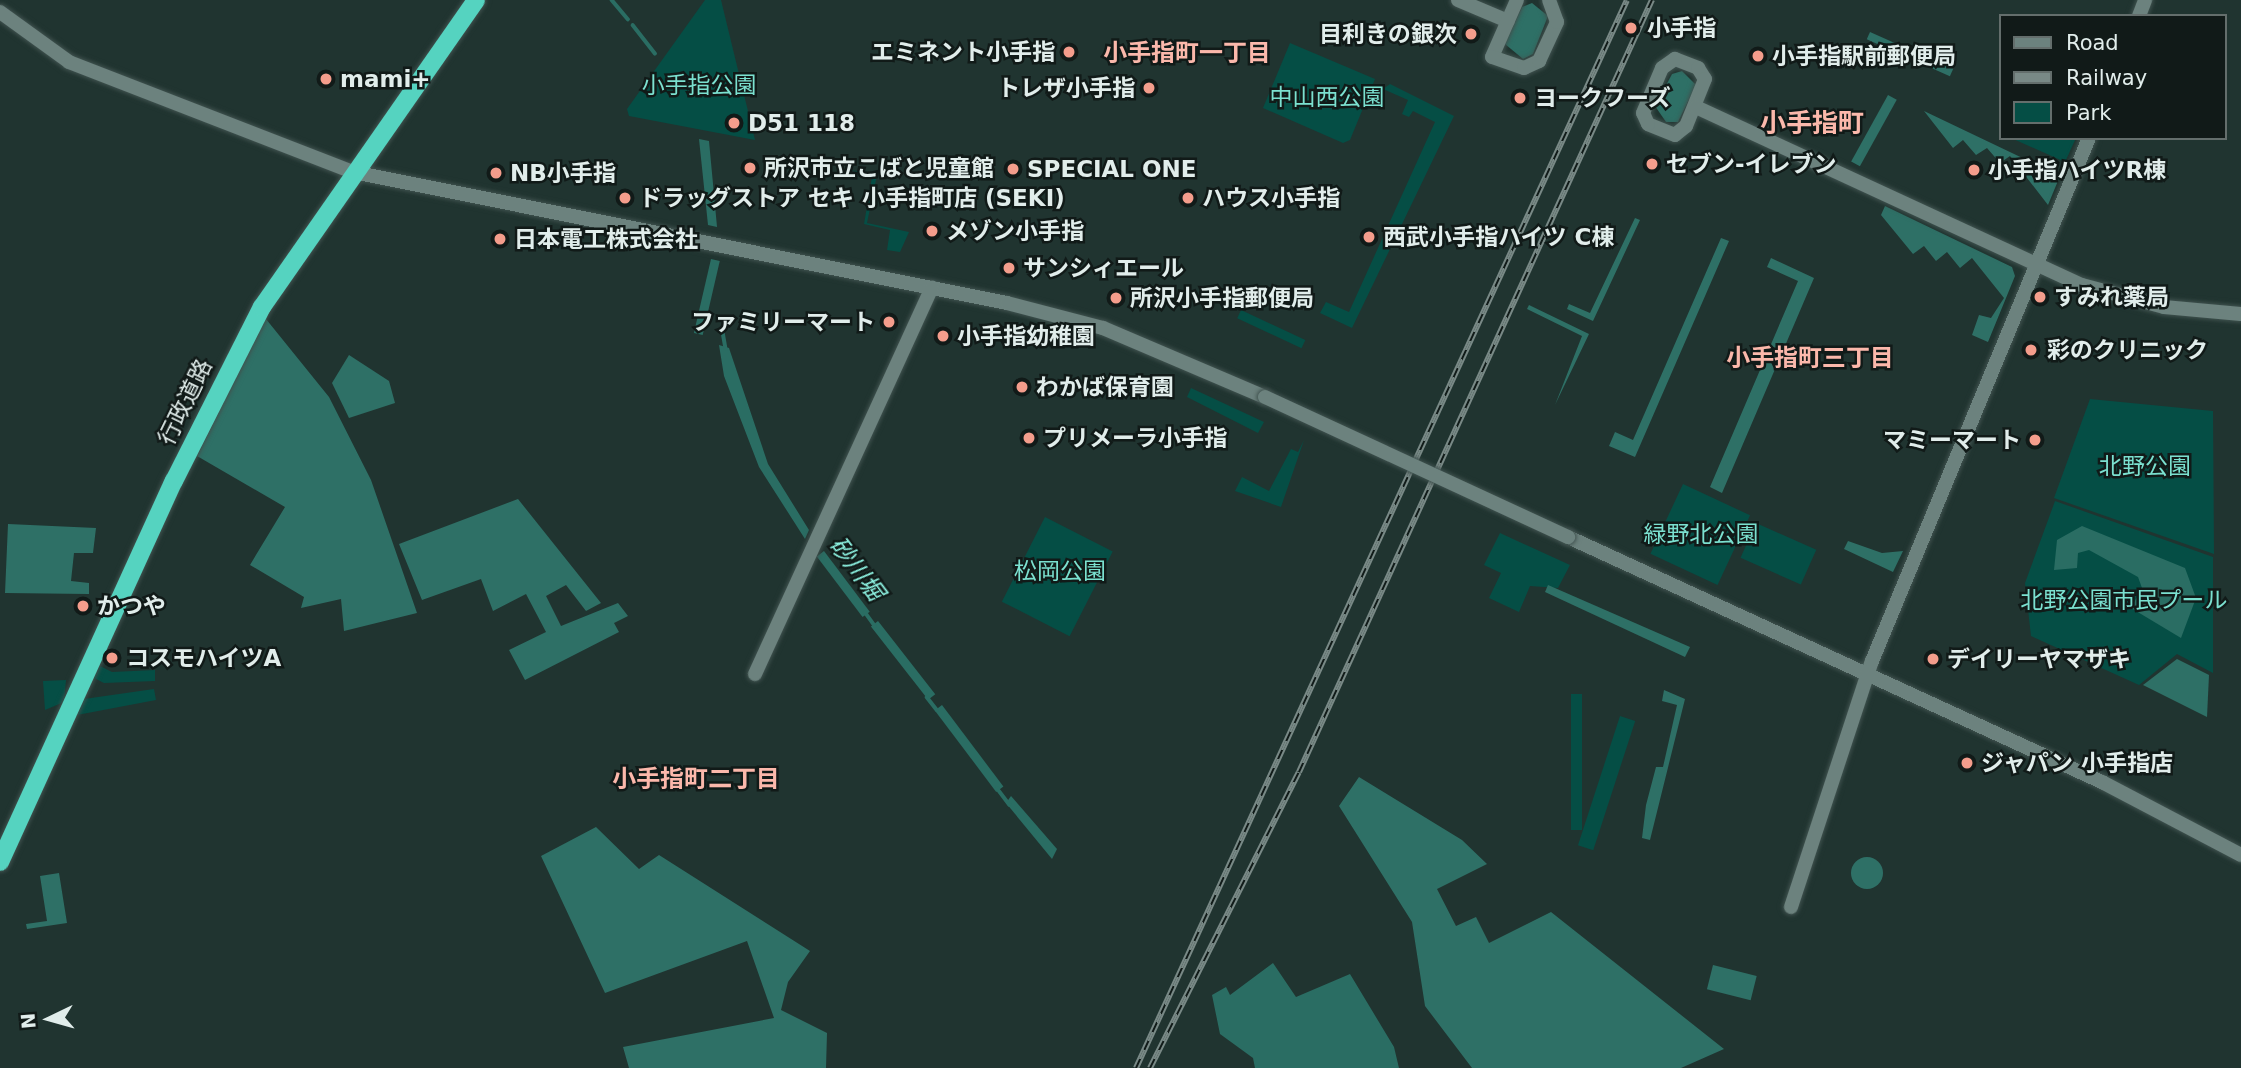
<!DOCTYPE html>
<html>
<head>
<meta charset="utf-8">
<style>
  body { margin:0 }
  #map { position:relative; width:2241px; height:1068px; overflow:hidden; background:#203430; font-family:"DejaVu Sans","Noto Sans JP",sans-serif }
  div>[style] { position:absolute }
  .green>* { inset:0; background:#054e45; transform-origin:0 0 }
  .forest>* { inset:0; background:#2e7066; transform-origin:0 0 }
  .round { border-radius:50% }
  .water>* { inset:0; background:#2a6d63; transform-origin:0 0 }
  .stream>* { height:3.5px; margin:-1.75px; padding:0 1.75px; transform-origin:1.75px; border-radius:1.75px; background:#2a6d63 }
  .roads { filter:drop-shadow(0 0 2px #40524f) drop-shadow(0 0 2px #40524f) }
  .secondary>* { height:14px; margin:-7px; padding:0 7px; transform-origin:7px; border-radius:7px; background:#6c827e }
  .highway>* { height:18px; margin:-9px; padding:0 9px; transform-origin:9px; border-radius:9px; background:#55d3c0 }
  .rail>* { height:6px; margin-top:-3px; transform-origin:0; background:repeating-linear-gradient(90deg,#111a18 0 10px,#798986 0 20px); box-sizing:border-box; border-block:2px solid #798986 }
  .bridges { filter:drop-shadow(0 0 2px #40524f) drop-shadow(0 0 2px #40524f) }
  .secondary-bridge>* { height:14px; margin:-7px; padding:0 7px; transform-origin:7px; border-radius:7px; background:#6c827e }
  .dots>* { width:19px; height:19px; translate:-50% -50%; box-sizing:border-box; border:4px solid #111a18; border-radius:50% }
  span { translate:-50% -50%; white-space:nowrap; text-align:center; line-height:1.15; -webkit-text-stroke:5px #111a18; paint-order:stroke }
  .poi-label { font-size:23px; color:#e1edeb; font-weight:700 }
  .left { translate:0 -50%; text-align:left }
  .right { translate:-100% -50%; text-align:right }
  .park-label { font-size:23px; color:#7be1d0 }
  .street-label { font-size:23px; color:#e1edeb }
  .neighbourhood-label { font-size:24px; color:#fbb8ab; font-weight:700 }
  .water-label { font-size:24px; color:#8ef4e3; font-style:italic }
  .quarter-label { font-size:26px; color:#fbb8ab; font-weight:700 }
  .legend { position:absolute; left:1999px; top:14px; width:228px; height:126px; box-sizing:border-box; background:#111a18; border:2px solid #646e6c; margin:0; padding:9px 12px; list-style:none; font-size:21px; color:#e1edeb }
  .legend li { display:flex; align-items:center; gap:14px; height:35px }
  .legend b { width:35px; border:2px solid #646e6c }
  .north { position:absolute; left:14px; top:984px; width:70px; height:70px; -webkit-text-stroke:5px #111a18; paint-order:stroke; rotate:265deg; font-size:19px; font-weight:700; line-height:28px; text-align:center; color:#e1edeb }
  .north::after { content:''; display:block; margin:auto; width:24px; height:32px; background:#e1edeb; clip-path:polygon(50% 0,100% 100%,50% 72%,0 100%) }
</style>
</head>
<body>
<div id="map">
  <div class="green">
    <i style="clip-path:polygon(705px 0,721px 0,755px 140px,629px 116px,627px 109px)"></i>
    <i style="clip-path:polygon(1290px 43px,1375px 79px,1350px 140px,1343px 143px,1263px 108px)"></i>
    <i style="clip-path:polygon(1390px 84px,1454px 116px,1352px 328px,1320px 313px,1326px 302px,1349px 312px,1435px 122px,1413px 111px,1409px 117px,1402px 114px,1408px 100px,1383px 89px)"></i>
    <i style="clip-path:polygon(2011px 138px,2076px 138px,2065px 162px)"></i>
    <i style="clip-path:polygon(851px 170px,877px 175px,867px 223px,909px 232px,900px 252px,887px 250px,890px 230px,864px 224px,872px 177px)"></i>
    <i style="left:1241px;top:310px;width:71px;height:9px;rotate:25deg"></i>
    <i style="clip-path:polygon(1191px 388px,1264px 422px,1258px 433px,1187px 397px)"></i>
    <i style="clip-path:polygon(2090px 399px,2213px 411px,2214px 554px,2054px 498px)"></i>
    <i style="clip-path:polygon(1304px 440px,1281px 507px,1235px 491px,1242px 477px,1269px 491px,1291px 449px,1298px 452px)"></i>
    <i style="left:1683px;top:484px;width:74px;height:77px;rotate:25deg"></i>
    <i style="clip-path:polygon(2055px 501px,2213px 557px,2213px 673px,2177px 654px,2139px 685px,2031px 636px,2025px 583px)"></i>
    <i style="left:1045px;top:517px;width:76px;height:95px;rotate:27deg"></i>
    <i style="left:1756px;top:523px;width:66px;height:38px;rotate:24deg"></i>
    <i style="clip-path:polygon(1500px 533px,1570px 565px,1558px 588px,1530px 586px,1519px 612px,1489px 598px,1501px 573px,1484px 565px)"></i>
    <i style="clip-path:polygon(100px 666px,112px 672px,155px 670px,155px 681px,104px 683px,94px 678px)"></i>
    <i style="clip-path:polygon(66px 680px,64px 702px,45px 710px,43px 681px)"></i>
    <i style="clip-path:polygon(154px 689px,156px 700px,77px 715px,84px 699px)"></i>
    <i style="left:1571px;top:694px;width:11px;height:136px"></i>
    <i style="left:1620px;top:716px;width:16px;height:136px;rotate:18deg"></i>
  </div>
  <div class="forest">
    <i style="clip-path:polygon(1532px 3px,1548px 16px,1533px 54px,1523px 59px,1505px 44px,1522px 7px)"></i>
    <i style="left:1870px;top:32px;width:91px;height:8px;rotate:24deg"></i>
    <i style="clip-path:polygon(1682px 71px,1696px 85px,1678px 122px,1666px 122px,1655px 106px,1672px 74px)"></i>
    <i style="left:1888px;top:95px;width:10px;height:76px;rotate:29deg"></i>
    <i style="clip-path:polygon(1924px 111px,2060px 176px,2048px 205px,2010px 156px,2000px 163px,1987px 148px,1976px 155px,1963px 140px,1953px 148px)"></i>
    <i style="clip-path:polygon(1885px 206px,2012px 267px,2015px 276px,1988px 342px,1972px 335px,1979px 315px,1991px 318px,2004px 298px,1972px 258px,1960px 268px,1947px 252px,1936px 261px,1924px 246px,1913px 254px,1881px 215px)"></i>
    <i style="clip-path:polygon(1635px 218px,1640px 220px,1593px 321px,1567px 309px,1569px 304px,1590px 313px)"></i>
    <i style="clip-path:polygon(1721px 238px,1729px 241px,1635px 457px,1609px 446px,1615px 432px,1633px 440px)"></i>
    <i style="clip-path:polygon(1771px 258px,1814px 278px,1722px 493px,1710px 487px,1798px 281px,1767px 267px)"></i>
    <i style="clip-path:polygon(1529px 305px,1589px 334px,1555px 405px,1582px 336px,1527px 309px)"></i>
    <i style="clip-path:polygon(266px 319px,329px 397px,371px 480px,417px 613px,344px 631px,341px 599px,301px 608px,304px 597px,250px 565px,285px 507px,197px 456px)"></i>
    <i style="clip-path:polygon(349px 355px,389px 381px,395px 403px,349px 418px,332px 383px)"></i>
    <i style="clip-path:polygon(518px 499px,601px 603px,586px 611px,566px 585px,546px 596px,561px 626px,618px 603px,628px 616px,614px 623px,619px 632px,525px 680px,509px 650px,546px 632px,526px 594px,493px 611px,481px 579px,422px 600px,399px 544px)"></i>
    <i style="clip-path:polygon(8px 524px,96px 528px,93px 553px,74px 553px,71px 581px,89px 583px,89px 594px,5px 593px)"></i>
    <i style="clip-path:polygon(1848px 541px,1882px 553px,1903px 551px,1893px 572px,1844px 549px)"></i>
    <i style="clip-path:polygon(1548px 585px,1690px 647px,1685px 657px,1545px 592px)"></i>
    <i style="clip-path:polygon(2177px 659px,2209px 675px,2207px 717px,2143px 685px)"></i>
    <i style="clip-path:polygon(1664px 690px,1685px 699px,1650px 840px,1642px 838px,1646px 805px,1656px 767px,1663px 767px,1677px 705px,1662px 701px)"></i>
    <i style="clip-path:polygon(1359px 777px,1462px 840px,1487px 864px,1437px 889px,1456px 926px,1476px 917px,1489px 943px,1551px 912px,1724px 1049px,1681px 1068px,1472px 1068px,1425px 1006px,1412px 922px,1339px 806px)"></i>
    <i style="clip-path:polygon(596px 827px,639px 869px,659px 855px,810px 951px,788px 982px,781px 1010px,827px 1033px,826px 1068px,629px 1068px,623px 1047px,774px 1018px,747px 941px,605px 993px,541px 856px)"></i>
    <i class="round" style="left:1851px;top:857px;width:32px;height:32px"></i>
    <i style="clip-path:polygon(59px 873px,67px 923px,27px 929px,26px 924px,47px 921px,40px 876px)"></i>
    <i style="left:1713px;top:965px;width:45px;height:25px;rotate:14deg"></i>
  </div>
  <div class="water">
    <i style="clip-path:polygon(699px 139px,709px 141px,717px 227px,708px 225px)"></i>
    <i style="left:711px;top:259px;width:9px;height:76px;rotate:13deg"></i>
    <i style="clip-path:polygon(719px 345px,729px 348px,768px 464px,809px 530px,805px 539px,759px 467px,724px 376px)"></i>
    <i style="clip-path:polygon(2082px 526px,2185px 568px,2196px 598px,2181px 638px,2131px 608px,2142px 588px,2138px 577px,2089px 550px,2078px 553px,2077px 568px,2054px 570px,2057px 540px)"></i>
    <i style="left:824px;top:551px;width:76px;height:9px;rotate:53deg"></i>
    <i style="left:878px;top:621px;width:93px;height:9px;rotate:52deg"></i>
    <i style="left:942px;top:705px;width:102px;height:9px;rotate:53deg"></i>
    <i style="clip-path:polygon(1011px 796px,1057px 849px,1052px 859px,1006px 803px)"></i>
    <i style="clip-path:polygon(1273px 963px,1296px 997px,1350px 974px,1394px 1047px,1399px 1068px,1255px 1068px,1253px 1058px,1220px 1034px,1212px 995px,1226px 987px,1230px 995px)"></i>
  </div>
  <div class="stream">
    <i style="left:612px;top:0;width:25px;rotate:50deg"></i>
    <i style="left:633px;top:25px;width:36px;rotate:52deg"></i>
    <i style="left:723px;top:332px;width:17px;rotate:80deg"></i>
    <i style="left:865px;top:612px;width:17px;rotate:54deg"></i>
    <i style="left:927px;top:697px;width:16px;rotate:52deg"></i>
    <i style="left:997px;top:788px;width:21px;rotate:53deg"></i>
  </div>
  <div class="roads">
    <div class="secondary">
      <i style="left:1458px;top:0;width:54px;rotate:22.8deg"></i>
      <i style="left:1517px;top:0;width:62px;rotate:113.7deg"></i>
      <i style="left:1492px;top:57px;width:34px;rotate:19deg"></i>
      <i style="left:1524px;top:68px;width:17px;rotate:-25deg"></i>
      <i style="left:1539px;top:61px;width:43px;rotate:-65.2deg"></i>
      <i style="left:1557px;top:22px;width:23px;rotate:-110deg"></i>
      <i style="left:0;top:12px;width:85px;rotate:35.9deg"></i>
      <i style="left:69px;top:62px;width:305px;rotate:21.2deg"></i>
      <i style="left:353px;top:172px;width:667px;rotate:11.33deg"></i>
      <i style="left:1007px;top:303px;width:99px;rotate:14.6deg"></i>
      <i style="left:1103px;top:328px;width:176px;rotate:23.1deg"></i>
      <i style="left:2139px;top:16px;width:17px;rotate:-69deg"></i>
      <i style="left:1675px;top:59px;width:25px;rotate:21deg"></i>
      <i style="left:1698px;top:68px;width:13px;rotate:58deg"></i>
      <i style="left:1705px;top:79px;width:51px;rotate:112deg"></i>
      <i style="left:1686px;top:126px;width:14px;rotate:141deg"></i>
      <i style="left:1675px;top:135px;width:29px;rotate:-158deg"></i>
      <i style="left:1648px;top:124px;width:12px;rotate:-114deg"></i>
      <i style="left:1643px;top:113px;width:49px;rotate:-67.1deg"></i>
      <i style="left:1662px;top:68px;width:16px;rotate:-35deg"></i>
      <i style="left:1696px;top:107px;width:425px;rotate:24.8deg"></i>
      <i style="left:2082px;top:285px;width:85px;rotate:15deg"></i>
      <i style="left:2164px;top:307px;width:77px;rotate:5.2deg"></i>
      <i style="left:1568px;top:537px;width:588px;rotate:24.65deg"></i>
      <i style="left:2102px;top:782px;width:157px;rotate:27.7deg"></i>
      <i style="left:755px;top:674px;width:425px;rotate:-65.4deg"></i>
      <i style="left:1791px;top:907px;width:259px;rotate:-71.8deg"></i>
      <i style="left:1872px;top:661px;width:566px;rotate:-67.47deg"></i>
    </div>
    <div class="highway">
      <i style="left:0;top:862px;width:419px;rotate:-65.5deg"></i>
      <i style="left:174px;top:481px;width:195px;rotate:-63.2deg"></i>
      <i style="left:262px;top:307px;width:374px;rotate:-55.1deg"></i>
    </div>
  </div>
  <div class="rail">
    <i style="left:1136px;top:1068px;width:1175px;rotate:-65.31deg"></i>
    <i style="left:1150px;top:1068px;width:331px;rotate:-63.3deg"></i>
    <i style="left:1299px;top:772px;width:849px;rotate:-65.43deg"></i>
  </div>
  <div class="bridges">
    <div class="secondary-bridge">
      <i style="left:1265px;top:397px;width:334px;rotate:24.8deg"></i>
    </div>
  </div>
  <div class="dots">
    <i style="left:1631px;top:28px;background:#f49d8c"></i>
    <i style="left:1471px;top:34px;background:#f49d8c"></i>
    <i style="left:1069px;top:52px;background:#f49d8c"></i>
    <i style="left:1758px;top:56px;background:#f49d8c"></i>
    <i style="left:326px;top:79px;background:#f49d8c"></i>
    <i style="left:1149px;top:88px;background:#f49d8c"></i>
    <i style="left:1520px;top:98px;background:#f49d8c"></i>
    <i style="left:734px;top:123px;background:#f49d8c"></i>
    <i style="left:1652px;top:164px;background:#f49d8c"></i>
    <i style="left:750px;top:168px;background:#f49d8c"></i>
    <i style="left:1013px;top:169px;background:#f49d8c"></i>
    <i style="left:1974px;top:170px;background:#f49d8c"></i>
    <i style="left:496px;top:173px;background:#f49d8c"></i>
    <i style="left:625px;top:198px;background:#f49d8c"></i>
    <i style="left:1188px;top:198px;background:#f49d8c"></i>
    <i style="left:932px;top:231px;background:#f49d8c"></i>
    <i style="left:1369px;top:237px;background:#f49d8c"></i>
    <i style="left:500px;top:239px;background:#f49d8c"></i>
    <i style="left:1009px;top:268px;background:#f49d8c"></i>
    <i style="left:2040px;top:297px;background:#f49d8c"></i>
    <i style="left:1116px;top:298px;background:#f49d8c"></i>
    <i style="left:889px;top:322px;background:#f49d8c"></i>
    <i style="left:943px;top:336px;background:#f49d8c"></i>
    <i style="left:2031px;top:350px;background:#f49d8c"></i>
    <i style="left:1022px;top:387px;background:#f49d8c"></i>
    <i style="left:1029px;top:438px;background:#f49d8c"></i>
    <i style="left:2035px;top:440px;background:#f49d8c"></i>
    <i style="left:83px;top:606px;background:#f49d8c"></i>
    <i style="left:112px;top:658px;background:#f49d8c"></i>
    <i style="left:1933px;top:659px;background:#f49d8c"></i>
    <i style="left:1967px;top:763px;background:#f49d8c"></i>
  </div>
  <div class="poi-label">
    <span class="left" style="left:1647px;top:28px">小手指</span>
    <span class="right" style="left:1457px;top:34px">目利きの銀次</span>
    <span class="right" style="left:1055px;top:52px">エミネント小手指</span>
    <span class="left" style="left:1772px;top:56px">小手指駅前郵便局</span>
    <span class="left" style="left:340px;top:79px">mami+</span>
    <span class="right" style="left:1135px;top:88px">トレザ小手指</span>
    <span class="left" style="left:1534px;top:98px">ヨークフーズ</span>
    <span class="left" style="left:748px;top:123px">D51 118</span>
    <span class="left" style="left:1666px;top:164px">セブン-イレブン</span>
    <span class="left" style="left:764px;top:168px">所沢市立こばと児童館</span>
    <span class="left" style="left:1027px;top:169px">SPECIAL ONE</span>
    <span class="left" style="left:1988px;top:170px">小手指ハイツR棟</span>
    <span class="left" style="left:510px;top:173px">NB小手指</span>
    <span class="left" style="left:639px;top:198px">ドラッグストア セキ 小手指町店 (SEKI)</span>
    <span class="left" style="left:1202px;top:198px">ハウス小手指</span>
    <span class="left" style="left:946px;top:231px">メゾン小手指</span>
    <span class="left" style="left:1383px;top:237px">西武小手指ハイツ C棟</span>
    <span class="left" style="left:514px;top:239px">日本電工株式会社</span>
    <span class="left" style="left:1023px;top:268px">サンシィエール</span>
    <span class="left" style="left:2054px;top:297px">すみれ薬局</span>
    <span class="left" style="left:1130px;top:298px">所沢小手指郵便局</span>
    <span class="right" style="left:875px;top:322px">ファミリーマート</span>
    <span class="left" style="left:957px;top:336px">小手指幼稚園</span>
    <span class="left" style="left:2047px;top:350px">彩のクリニック</span>
    <span class="left" style="left:1036px;top:387px">わかば保育園</span>
    <span class="left" style="left:1043px;top:438px">プリメーラ小手指</span>
    <span class="right" style="left:2021px;top:440px">マミーマート</span>
    <span class="left" style="left:97px;top:606px">かつや</span>
    <span class="left" style="left:126px;top:658px">コスモハイツA</span>
    <span class="left" style="left:1947px;top:659px">デイリーヤマザキ</span>
    <span class="left" style="left:1981px;top:763px">ジャパン 小手指店</span>
  </div>
  <div class="park-label">
    <span style="left:699px;top:85px">小手指公園</span>
    <span style="left:1327px;top:97px">中山西公園</span>
    <span style="left:2145px;top:466px">北野公園</span>
    <span style="left:1701px;top:534px">緑野北公園</span>
    <span style="left:1060px;top:571px">松岡公園</span>
    <span style="left:2124px;top:600px">北野公園市民プール</span>
  </div>
  <div class="street-label">
    <span style="left:185px;top:402px;rotate:-64deg">行政道路</span>
  </div>
  <div class="neighbourhood-label">
    <span style="left:1187px;top:54px">小手指町一丁目</span>
    <span style="left:1810px;top:359px">小手指町三丁目</span>
    <span style="left:696px;top:780px">小手指町二丁目</span>
  </div>
  <div class="water-label">
    <span style="left:856px;top:569px;rotate:53deg">砂川堀</span>
  </div>
  <div class="quarter-label">
    <span style="left:1812px;top:124px">小手指町</span>
  </div>
  <ul class="legend">
  <li><b style="height:9px;background:#6c827e"></b>Road</li>
  <li><b style="height:9px;background:#798986"></b>Railway</li>
  <li><b style="height:19px;background:#054e45"></b>Park</li>
  </ul>
  <div class="north">N</div>
</div>
</body>
</html>
